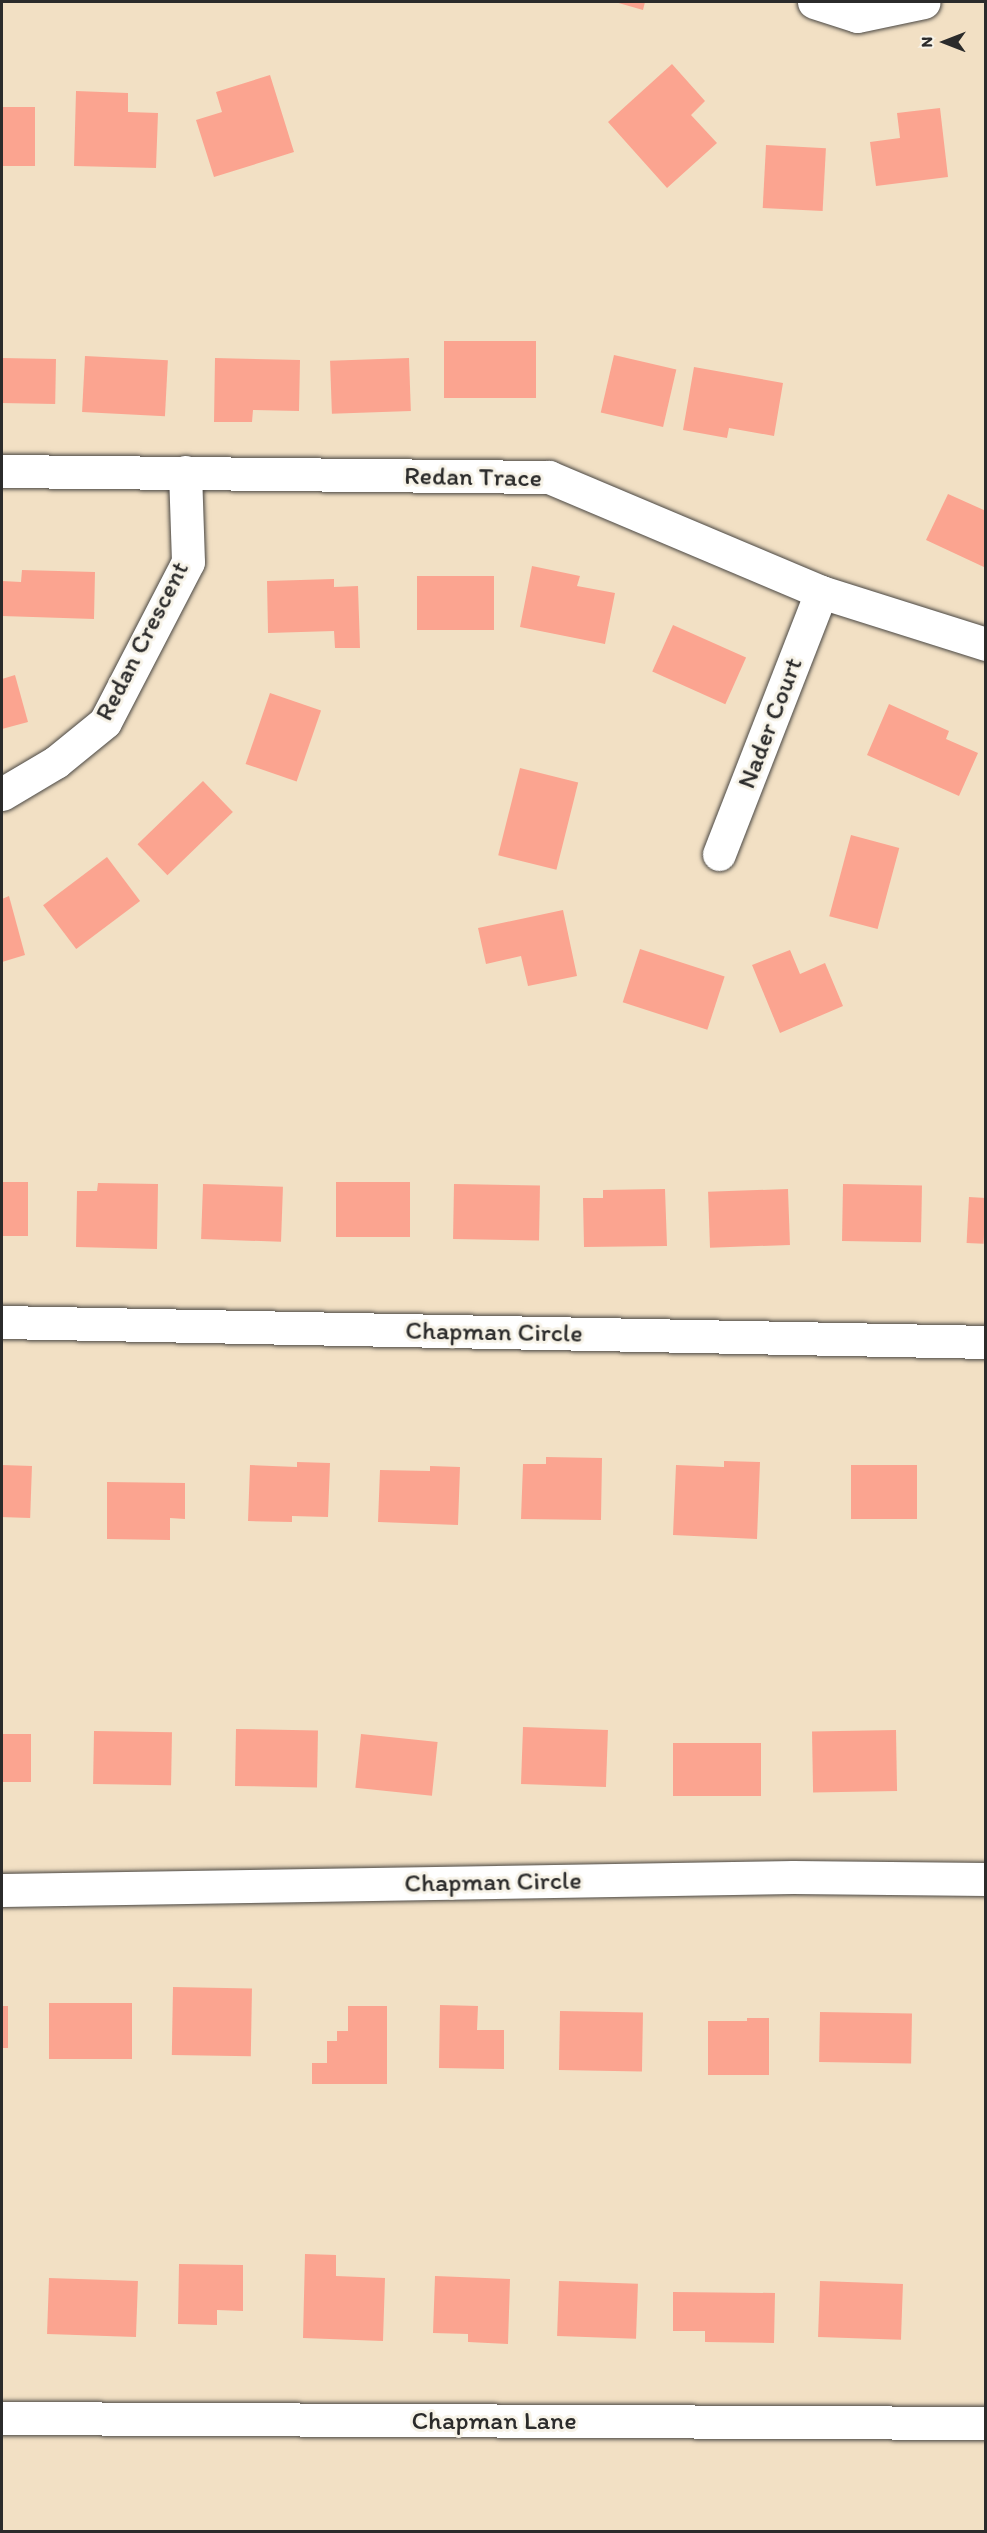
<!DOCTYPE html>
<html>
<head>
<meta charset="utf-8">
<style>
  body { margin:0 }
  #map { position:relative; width:987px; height:2533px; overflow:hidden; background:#f2e0c4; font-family:Itim,sans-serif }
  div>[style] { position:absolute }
  .building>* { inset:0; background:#fba490; transform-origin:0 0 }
  .roads { filter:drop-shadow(0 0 2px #494642) drop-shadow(0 0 2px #494642) }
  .minor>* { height:33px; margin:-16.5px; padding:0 16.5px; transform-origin:16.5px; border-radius:16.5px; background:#fff }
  span { translate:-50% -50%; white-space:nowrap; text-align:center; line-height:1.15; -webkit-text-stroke:6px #f7f3e8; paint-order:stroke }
  .street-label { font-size:26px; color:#2b2b2b }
  .frame { position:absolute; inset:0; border:3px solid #2b2b2b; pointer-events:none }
  .north { position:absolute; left:915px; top:12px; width:60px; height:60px; -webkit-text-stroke:4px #f7f3e8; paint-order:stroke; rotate:270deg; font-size:16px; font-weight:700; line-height:24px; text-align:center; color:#2b2b2b }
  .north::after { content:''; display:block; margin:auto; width:21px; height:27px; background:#2b2b2b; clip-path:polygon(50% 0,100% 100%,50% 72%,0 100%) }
</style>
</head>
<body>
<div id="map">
  <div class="building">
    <i style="clip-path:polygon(615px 2px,645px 2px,643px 10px)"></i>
    <i style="clip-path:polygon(672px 64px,705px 101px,691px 115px,717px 143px,667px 188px,608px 122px)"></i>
    <i style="clip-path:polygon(270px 75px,294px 152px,214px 177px,196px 120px,222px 112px,216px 92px)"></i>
    <i style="clip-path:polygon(76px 91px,128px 93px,128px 112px,158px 113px,156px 168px,74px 166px)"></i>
    <i style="left:2px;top:107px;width:33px;height:59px"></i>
    <i style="clip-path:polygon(940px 108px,948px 177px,876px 186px,870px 142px,900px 138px,897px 113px)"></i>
    <i style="left:766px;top:145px;width:60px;height:63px;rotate:3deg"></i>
    <i style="left:536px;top:341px;width:57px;height:92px;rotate:90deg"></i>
    <i style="left:614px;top:355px;width:64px;height:59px;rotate:13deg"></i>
    <i style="left:85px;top:356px;width:83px;height:56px;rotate:3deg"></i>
    <i style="left:2px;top:358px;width:54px;height:45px;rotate:1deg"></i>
    <i style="clip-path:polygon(215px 358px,300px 360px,299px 411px,253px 410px,252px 422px,214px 422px)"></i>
    <i style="left:409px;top:358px;width:53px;height:79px;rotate:88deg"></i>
    <i style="clip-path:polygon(694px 367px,783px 383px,774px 436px,729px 428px,727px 438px,683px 430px)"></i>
    <i style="clip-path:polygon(948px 494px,986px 511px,986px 568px,926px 540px)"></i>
    <i style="clip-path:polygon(532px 566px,580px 576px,577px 586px,615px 593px,605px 644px,520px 627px)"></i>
    <i style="clip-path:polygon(22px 570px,95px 572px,94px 619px,2px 616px,2px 581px,21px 582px)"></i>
    <i style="left:417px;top:576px;width:77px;height:54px"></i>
    <i style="clip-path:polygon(334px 579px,334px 587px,358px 586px,360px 648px,335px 648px,334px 631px,268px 633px,267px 581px)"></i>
    <i style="left:673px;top:625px;width:80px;height:51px;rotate:24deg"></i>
    <i style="clip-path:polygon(15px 675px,28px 722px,2px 729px,2px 679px)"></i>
    <i style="left:270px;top:693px;width:54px;height:75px;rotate:19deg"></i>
    <i style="clip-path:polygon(889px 704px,949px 731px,946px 739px,978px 753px,959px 796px,867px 755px)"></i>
    <i style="left:520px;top:768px;width:60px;height:90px;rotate:14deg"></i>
    <i style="left:203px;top:781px;width:43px;height:91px;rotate:46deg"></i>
    <i style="left:851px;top:835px;width:50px;height:84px;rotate:15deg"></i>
    <i style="left:107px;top:857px;width:55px;height:80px;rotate:53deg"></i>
    <i style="clip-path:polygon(9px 896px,25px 955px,2px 962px,2px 899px)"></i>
    <i style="clip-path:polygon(563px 910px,577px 976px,528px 986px,521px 956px,486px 964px,478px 928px)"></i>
    <i style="left:640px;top:949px;width:89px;height:56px;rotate:18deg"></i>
    <i style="clip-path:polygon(790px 950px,800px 974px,825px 963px,843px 1006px,780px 1033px,752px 965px)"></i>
    <i style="left:2px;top:1182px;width:26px;height:54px"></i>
    <i style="left:336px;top:1182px;width:74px;height:55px"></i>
    <i style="clip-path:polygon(98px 1183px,158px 1184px,157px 1249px,76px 1247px,77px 1191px,97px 1191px)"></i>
    <i style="left:203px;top:1184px;width:80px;height:55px;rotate:2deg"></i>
    <i style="left:454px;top:1184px;width:86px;height:55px;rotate:1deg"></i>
    <i style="left:843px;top:1184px;width:79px;height:57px;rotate:1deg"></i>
    <i style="clip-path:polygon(665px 1189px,667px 1246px,584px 1247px,583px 1198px,603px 1198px,603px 1190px)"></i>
    <i style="left:788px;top:1189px;width:56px;height:80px;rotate:88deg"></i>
    <i style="left:969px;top:1197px;width:17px;height:46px;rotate:3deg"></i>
    <i style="clip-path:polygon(546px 1457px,602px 1458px,601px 1520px,521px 1519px,523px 1464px,546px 1464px)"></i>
    <i style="clip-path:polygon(724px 1461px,760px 1462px,757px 1539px,673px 1535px,676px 1465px,724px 1467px)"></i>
    <i style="clip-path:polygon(297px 1462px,330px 1463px,328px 1517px,292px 1516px,292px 1522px,248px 1521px,250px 1465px,297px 1467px)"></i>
    <i style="left:2px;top:1465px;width:30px;height:52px;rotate:2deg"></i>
    <i style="left:851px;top:1465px;width:66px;height:54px"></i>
    <i style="clip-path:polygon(430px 1466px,460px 1467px,458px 1525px,378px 1522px,380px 1470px,430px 1471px)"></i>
    <i style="clip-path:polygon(107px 1482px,185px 1483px,185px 1519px,170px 1518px,170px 1540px,107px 1539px)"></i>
    <i style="left:523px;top:1727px;width:85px;height:57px;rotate:2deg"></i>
    <i style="left:236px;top:1729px;width:82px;height:57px;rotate:1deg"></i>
    <i style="left:896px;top:1730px;width:61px;height:84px;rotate:89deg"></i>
    <i style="left:94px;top:1731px;width:78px;height:53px;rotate:1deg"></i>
    <i style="left:2px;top:1734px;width:29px;height:48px"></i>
    <i style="left:361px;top:1734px;width:77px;height:54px;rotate:6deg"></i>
    <i style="left:673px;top:1743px;width:88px;height:53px"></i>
    <i style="left:173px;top:1987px;width:79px;height:68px;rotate:1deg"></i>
    <i style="left:49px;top:2003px;width:83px;height:56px"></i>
    <i style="clip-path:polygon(440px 2005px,478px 2006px,477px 2030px,504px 2030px,504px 2069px,439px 2068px)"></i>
    <i style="left:2px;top:2006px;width:6px;height:42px"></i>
    <i style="clip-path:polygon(348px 2006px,387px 2006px,387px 2084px,312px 2084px,312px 2063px,327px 2063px,327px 2041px,337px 2041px,337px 2031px,348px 2031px)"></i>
    <i style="left:560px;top:2011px;width:83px;height:59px;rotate:1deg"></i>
    <i style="left:820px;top:2012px;width:92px;height:50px;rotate:1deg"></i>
    <i style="clip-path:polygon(747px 2018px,769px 2018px,769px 2075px,708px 2075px,708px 2021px,747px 2021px)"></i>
    <i style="clip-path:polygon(305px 2254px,336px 2255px,336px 2276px,385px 2278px,383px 2341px,303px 2338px)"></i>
    <i style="clip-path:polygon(179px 2264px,243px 2265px,243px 2311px,217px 2310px,217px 2325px,178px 2324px)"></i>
    <i style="clip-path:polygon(435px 2276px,510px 2279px,508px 2344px,468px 2342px,468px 2334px,433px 2333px)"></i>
    <i style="left:49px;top:2278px;width:89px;height:56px;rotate:2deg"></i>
    <i style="left:559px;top:2281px;width:79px;height:55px;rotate:2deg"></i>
    <i style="left:820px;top:2281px;width:83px;height:56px;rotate:2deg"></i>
    <i style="clip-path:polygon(673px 2292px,775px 2293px,774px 2343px,705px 2342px,705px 2331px,673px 2331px)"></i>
  </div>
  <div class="roads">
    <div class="minor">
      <i style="left:814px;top:2px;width:45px;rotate:18deg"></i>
      <i style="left:857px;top:16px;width:68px;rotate:-11.8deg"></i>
      <i style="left:2px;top:471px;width:547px;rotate:0.63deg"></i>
      <i style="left:549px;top:477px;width:295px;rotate:22.9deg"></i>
      <i style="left:821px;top:592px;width:173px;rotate:17.5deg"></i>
      <i style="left:2px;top:794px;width:63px;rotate:-30.7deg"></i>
      <i style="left:56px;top:762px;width:63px;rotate:-39.2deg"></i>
      <i style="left:105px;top:722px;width:180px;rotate:-62.6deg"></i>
      <i style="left:188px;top:562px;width:90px;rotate:-91.9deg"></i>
      <i style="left:719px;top:854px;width:281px;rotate:-68.7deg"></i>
      <i style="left:2px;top:1322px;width:984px;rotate:1.16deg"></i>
      <i style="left:2px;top:1890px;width:791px;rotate:-0.94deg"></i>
      <i style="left:793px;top:1877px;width:193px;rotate:0.6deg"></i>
      <i style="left:2px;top:2418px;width:984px;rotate:0.29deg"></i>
    </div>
  </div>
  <div class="street-label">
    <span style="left:473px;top:477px;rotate:1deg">Redan Trace</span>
    <span style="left:142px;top:641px;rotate:-63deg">Redan Crescent</span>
    <span style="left:770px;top:723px;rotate:-69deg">Nader Court</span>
    <span style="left:494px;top:1332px;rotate:1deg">Chapman Circle</span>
    <span style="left:493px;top:1882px;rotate:-1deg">Chapman Circle</span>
    <span style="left:494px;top:2421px">Chapman Lane</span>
  </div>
  <div class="frame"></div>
  <div class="north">N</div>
</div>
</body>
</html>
